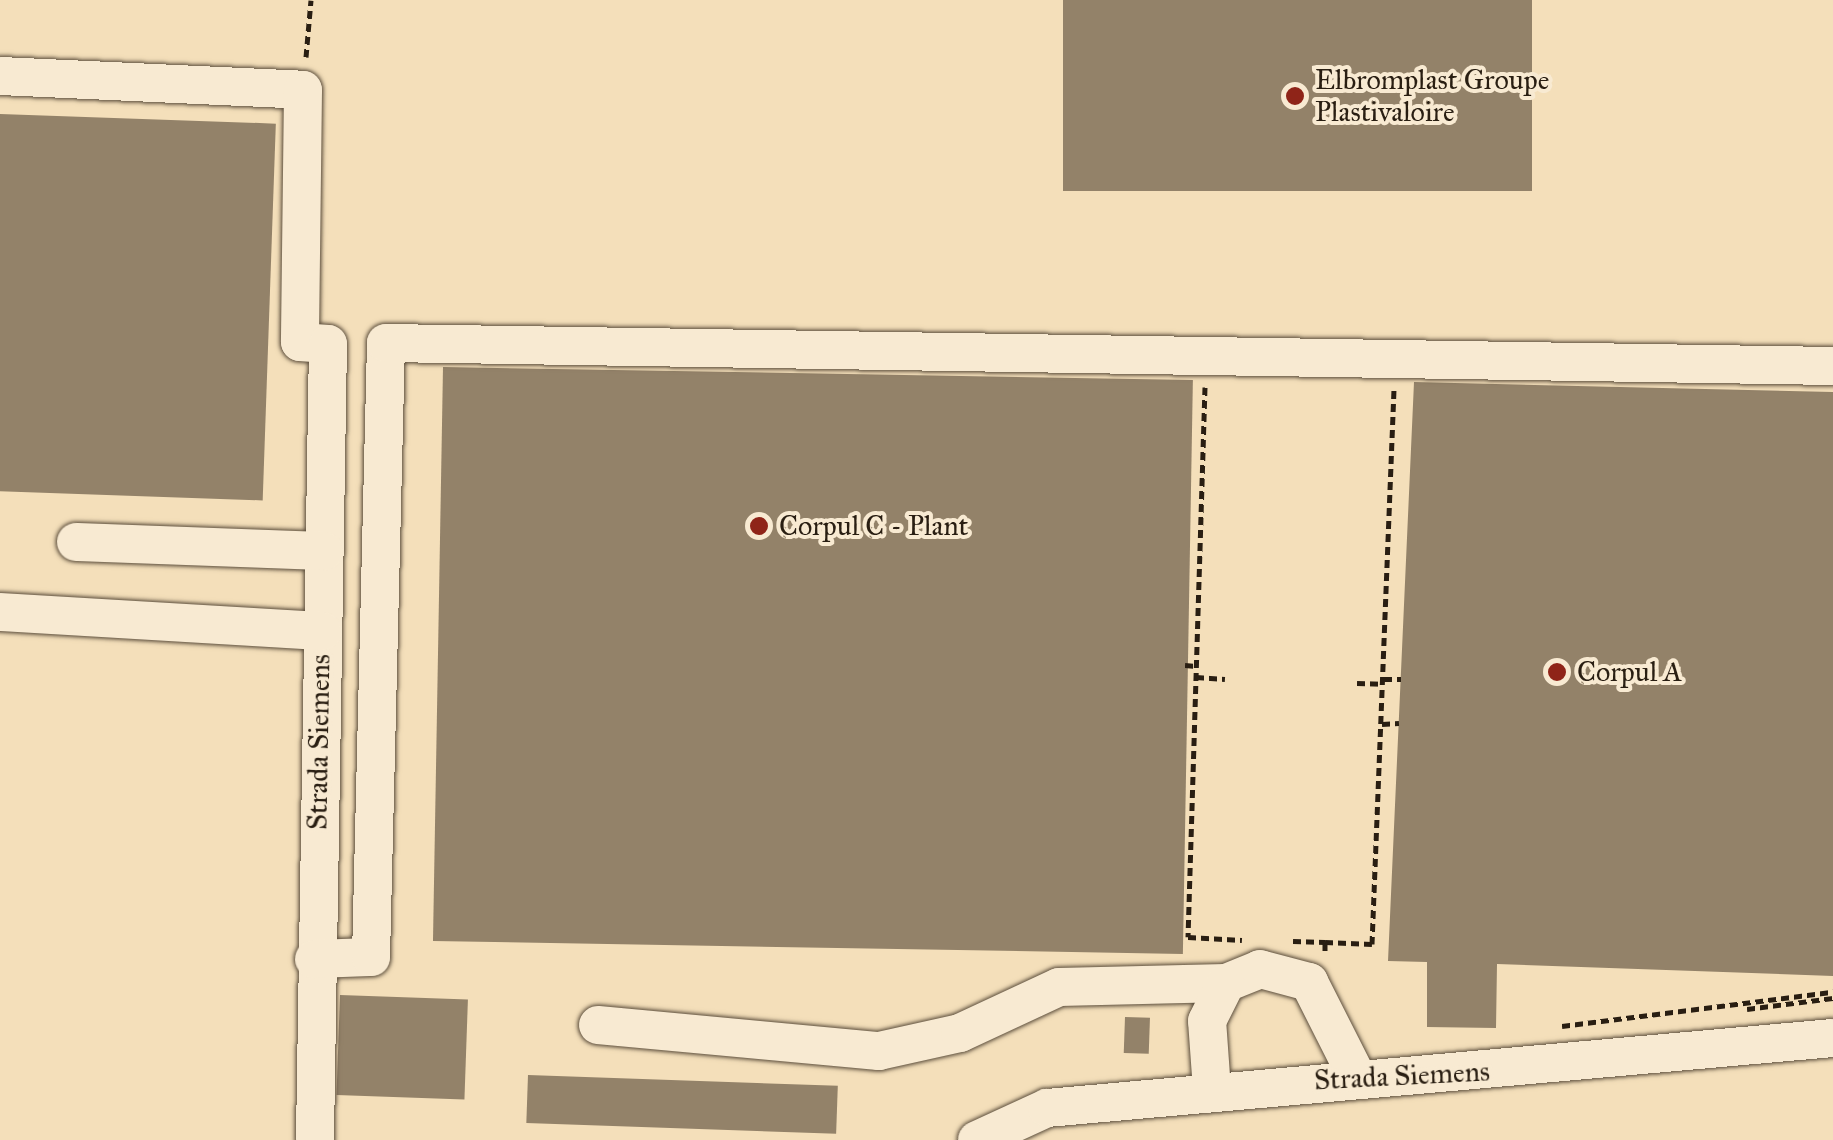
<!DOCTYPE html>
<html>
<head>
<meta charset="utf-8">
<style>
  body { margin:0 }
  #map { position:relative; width:1833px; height:1140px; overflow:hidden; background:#f4dfba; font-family:"IM FELL Great Primer",serif }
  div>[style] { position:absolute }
  .building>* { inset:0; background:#938269; transform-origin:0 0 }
  .path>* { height:5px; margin-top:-2.5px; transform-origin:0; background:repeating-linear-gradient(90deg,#291e12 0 8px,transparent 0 13px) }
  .roads { filter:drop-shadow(0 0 2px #5c4e3c) drop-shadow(0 0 2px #5c4e3c) }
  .minor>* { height:38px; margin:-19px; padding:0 19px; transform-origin:19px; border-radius:19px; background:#f8ead2 }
  .dots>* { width:28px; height:28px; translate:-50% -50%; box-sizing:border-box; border:5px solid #f8ead2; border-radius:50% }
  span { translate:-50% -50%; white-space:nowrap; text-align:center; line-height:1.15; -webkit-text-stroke:8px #f8ead2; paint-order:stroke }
  .poi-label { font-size:28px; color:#291e12 }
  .left { translate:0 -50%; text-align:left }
  .street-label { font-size:28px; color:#291e12 }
</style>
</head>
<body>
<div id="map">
  <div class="building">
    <i style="left:1063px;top:0;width:469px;height:191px"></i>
    <i style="left:0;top:114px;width:276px;height:377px;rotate:2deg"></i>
    <i style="left:443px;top:367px;width:750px;height:574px;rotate:1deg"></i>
    <i style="clip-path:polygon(1414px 382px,1833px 392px,1833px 976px,1497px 964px,1496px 1028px,1427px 1027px,1427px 962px,1388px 961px)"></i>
    <i style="left:340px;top:995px;width:128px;height:100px;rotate:2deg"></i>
    <i style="left:1125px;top:1017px;width:25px;height:36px;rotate:2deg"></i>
    <i style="left:528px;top:1075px;width:310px;height:48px;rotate:2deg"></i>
  </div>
  <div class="path">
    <i style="left:306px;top:57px;width:57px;rotate:-85deg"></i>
    <i style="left:1205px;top:387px;width:550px;rotate:91.77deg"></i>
    <i style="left:1188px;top:937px;width:54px;rotate:3.2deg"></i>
    <i style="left:1185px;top:665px;width:11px;rotate:5deg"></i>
    <i style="left:1196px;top:677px;width:29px;rotate:4deg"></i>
    <i style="left:1384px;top:679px;width:17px"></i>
    <i style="left:1357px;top:683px;width:25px;rotate:2deg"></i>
    <i style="left:1382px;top:724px;width:17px;rotate:-3deg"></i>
    <i style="left:1293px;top:941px;width:32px;rotate:2deg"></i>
    <i style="left:1325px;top:942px;width:11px;rotate:90deg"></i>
    <i style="left:1325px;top:942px;width:47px;rotate:2.4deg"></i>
    <i style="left:1372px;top:944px;width:555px;rotate:-87.73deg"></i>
    <i style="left:1747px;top:1009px;width:87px;rotate:-7.3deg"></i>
    <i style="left:1562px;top:1026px;width:273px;rotate:-7.2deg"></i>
  </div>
  <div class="roads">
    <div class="minor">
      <i style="left:0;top:76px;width:303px;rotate:2.6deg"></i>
      <i style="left:303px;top:90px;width:252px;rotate:90.7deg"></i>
      <i style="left:300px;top:342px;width:28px;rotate:4deg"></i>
      <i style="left:328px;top:344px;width:796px;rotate:90.94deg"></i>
      <i style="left:76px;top:542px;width:248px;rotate:2.1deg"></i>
      <i style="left:0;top:612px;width:323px;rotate:3.4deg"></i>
      <i style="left:314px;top:959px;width:57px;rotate:-2deg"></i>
      <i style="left:371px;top:957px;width:614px;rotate:-88.6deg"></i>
      <i style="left:386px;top:343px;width:1447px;rotate:0.91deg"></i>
      <i style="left:598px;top:1025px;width:282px;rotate:5.3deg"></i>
      <i style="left:879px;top:1051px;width:83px;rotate:-12.5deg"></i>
      <i style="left:960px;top:1033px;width:109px;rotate:-24.9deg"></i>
      <i style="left:1059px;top:987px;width:167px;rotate:-1.4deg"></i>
      <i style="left:1212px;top:1090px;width:69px;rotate:-94.1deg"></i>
      <i style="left:1207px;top:1021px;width:42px;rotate:-63.4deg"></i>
      <i style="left:1226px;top:983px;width:37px;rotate:-22deg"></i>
      <i style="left:1260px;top:969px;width:51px;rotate:14.9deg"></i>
      <i style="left:1309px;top:982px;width:106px;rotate:63.2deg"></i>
      <i style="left:977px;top:1140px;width:77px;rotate:-24.6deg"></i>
      <i style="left:1047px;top:1108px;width:789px;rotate:-5.09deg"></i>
    </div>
  </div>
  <div class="dots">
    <i style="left:1295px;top:96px;background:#8f2418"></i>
    <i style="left:759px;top:526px;background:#8f2418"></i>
    <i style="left:1557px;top:672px;background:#8f2418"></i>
  </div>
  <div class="poi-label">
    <span class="left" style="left:1315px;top:96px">Elbromplast Groupe<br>Plastivaloire</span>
    <span class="left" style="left:779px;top:526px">Corpul C - Plant</span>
    <span class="left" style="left:1577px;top:672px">Corpul A</span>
  </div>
  <div class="street-label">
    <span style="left:319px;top:742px;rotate:-89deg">Strada Siemens</span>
    <span style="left:1402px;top:1076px;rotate:-3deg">Strada Siemens</span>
  </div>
</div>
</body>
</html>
